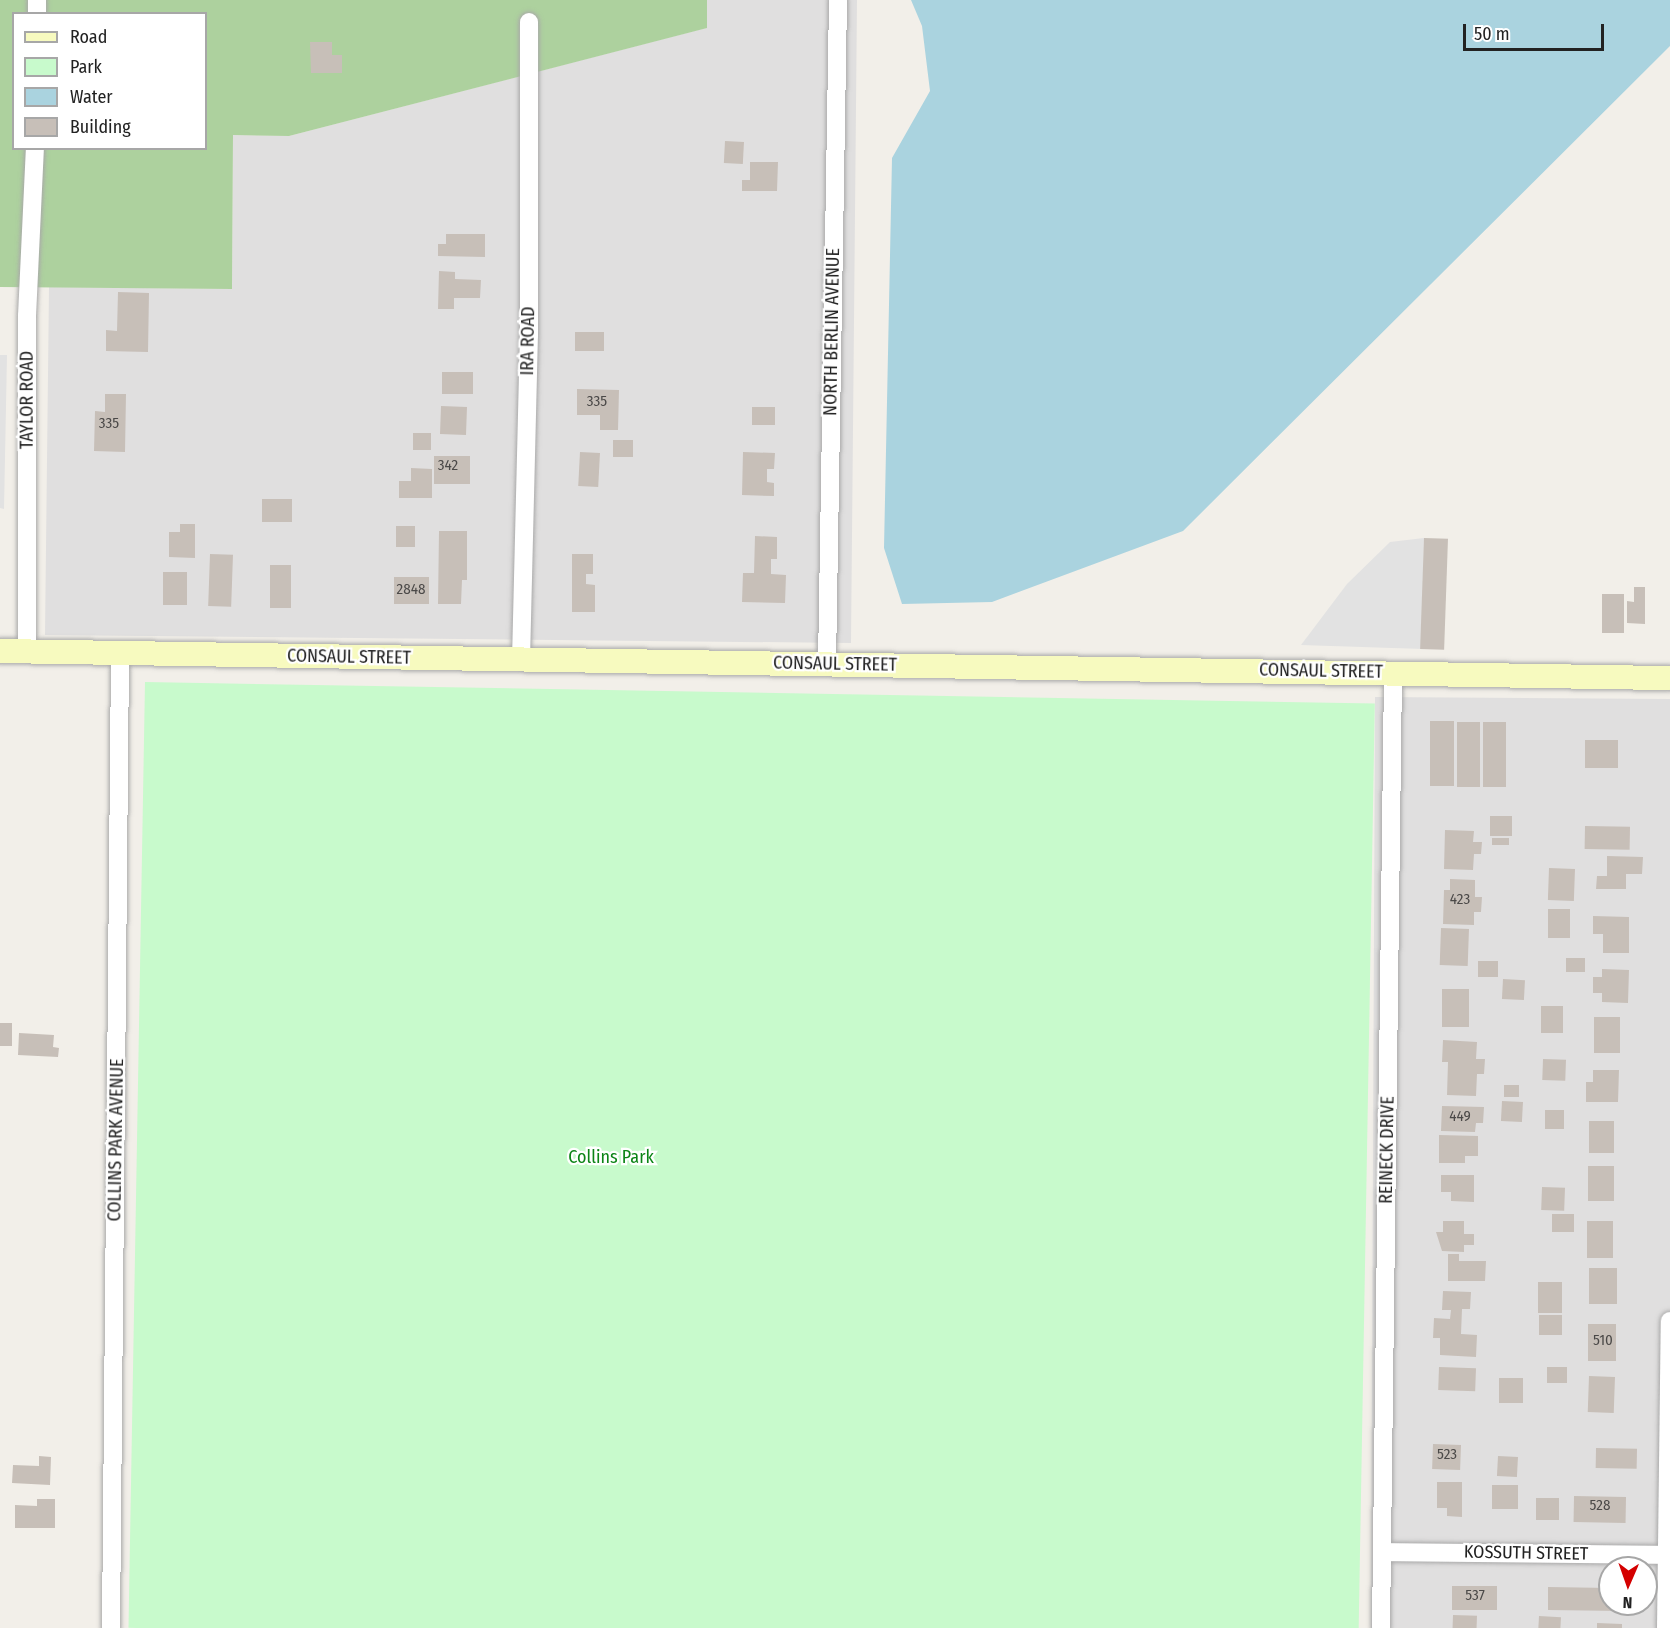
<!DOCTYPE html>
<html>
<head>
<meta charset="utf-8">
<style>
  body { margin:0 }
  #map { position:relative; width:1670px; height:1628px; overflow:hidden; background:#f2efe9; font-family:"Fira Sans Condensed",sans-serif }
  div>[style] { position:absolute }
  .residential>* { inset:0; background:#e0dfdf }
  .forest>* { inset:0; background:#add19e }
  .park>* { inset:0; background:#c8facc; transform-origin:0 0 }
  .parking>* { inset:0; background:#e2e2e2 }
  .water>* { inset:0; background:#aad3df }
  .building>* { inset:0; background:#c7bfb8; transform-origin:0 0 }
  .roads { filter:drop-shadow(0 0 2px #a9a9a9) drop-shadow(0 0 2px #a9a9a9) }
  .street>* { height:18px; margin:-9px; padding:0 9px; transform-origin:9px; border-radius:9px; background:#fff }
  .secondary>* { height:24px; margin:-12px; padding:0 12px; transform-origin:12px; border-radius:12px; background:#f7fabf }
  span { translate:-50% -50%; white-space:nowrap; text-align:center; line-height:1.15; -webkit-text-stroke:4.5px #fff; paint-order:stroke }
  .number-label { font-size:15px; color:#4b4948 }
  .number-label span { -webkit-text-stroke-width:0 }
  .street-label { font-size:18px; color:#222 }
  .park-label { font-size:18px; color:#0c8416 }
  .legend { position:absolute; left:12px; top:12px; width:195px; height:138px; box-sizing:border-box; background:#fff; border:2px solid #a7a7a7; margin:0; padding:8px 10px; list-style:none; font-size:18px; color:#222 }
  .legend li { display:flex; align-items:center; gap:12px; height:30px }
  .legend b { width:30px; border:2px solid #a7a7a7 }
  .north { position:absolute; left:1598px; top:1556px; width:60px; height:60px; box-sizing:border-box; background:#fff; border:2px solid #a7a7a7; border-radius:50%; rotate:182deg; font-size:16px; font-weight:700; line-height:24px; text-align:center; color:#222 }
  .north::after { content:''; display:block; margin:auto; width:21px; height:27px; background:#d40000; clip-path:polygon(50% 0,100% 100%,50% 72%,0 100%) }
  .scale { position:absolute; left:1463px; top:24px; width:141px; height:27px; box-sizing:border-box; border:3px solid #222; border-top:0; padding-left:8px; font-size:18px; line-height:21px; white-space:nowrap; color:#222; -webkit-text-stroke:4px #fff; paint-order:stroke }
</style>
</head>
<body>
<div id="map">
  <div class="residential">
    <i style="clip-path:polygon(707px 0,857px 0,851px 643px,45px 635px,49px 287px,232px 289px,233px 135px,289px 136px,706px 28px)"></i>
    <i style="clip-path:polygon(evenodd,1375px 697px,1670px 699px,1670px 1628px,1371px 1628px,1375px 697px,1610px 1568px,1646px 1568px,1646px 1604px,1610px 1604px,1610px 1568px)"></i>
  </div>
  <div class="forest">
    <i style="clip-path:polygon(evenodd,0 0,707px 0,707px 28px,289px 136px,233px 135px,232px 289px,0 287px,0 0,14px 14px,206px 14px,206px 148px,14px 148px,14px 14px)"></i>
  </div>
  <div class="park">
    <i style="left:145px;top:682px;width:1230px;height:946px;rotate:1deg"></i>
  </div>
  <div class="parking">
    <i style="clip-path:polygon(0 355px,7px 355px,4px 509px,0 508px)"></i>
    <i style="clip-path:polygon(1424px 538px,1423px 649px,1301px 645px,1347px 584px,1390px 542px)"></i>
  </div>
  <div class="water">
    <i style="clip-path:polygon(911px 0,1670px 0,1670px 46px,1183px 531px,992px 602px,902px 604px,884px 548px,892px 158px,930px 91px,922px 26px)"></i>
  </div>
  <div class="building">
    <i style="clip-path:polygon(310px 42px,332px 42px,332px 55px,342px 55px,342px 73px,311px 73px)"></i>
    <i style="left:725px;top:141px;width:19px;height:22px;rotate:3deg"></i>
    <i style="clip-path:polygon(750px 162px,778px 162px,777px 191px,742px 191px,742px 180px,750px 180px)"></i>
    <i style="clip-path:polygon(446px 234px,485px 234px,485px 257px,438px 256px,438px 244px,446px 244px)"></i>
    <i style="clip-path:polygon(439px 271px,455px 272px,455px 279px,481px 280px,480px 298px,454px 298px,454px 309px,438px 309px)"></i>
    <i style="clip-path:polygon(118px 292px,149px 293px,148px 352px,106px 351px,106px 330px,117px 331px)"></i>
    <i style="left:575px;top:332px;width:29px;height:19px"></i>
    <i style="left:442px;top:372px;width:31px;height:22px"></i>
    <i style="clip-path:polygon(577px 389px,619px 390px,618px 430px,600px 430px,600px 415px,577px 415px)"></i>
    <i style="clip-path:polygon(105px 394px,126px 394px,125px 452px,94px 451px,95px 411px,105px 412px)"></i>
    <i style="left:441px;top:406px;width:26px;height:28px;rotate:2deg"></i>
    <i style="left:752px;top:407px;width:23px;height:18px"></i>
    <i style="left:413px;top:433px;width:18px;height:17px"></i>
    <i style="left:613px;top:440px;width:20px;height:17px"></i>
    <i style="left:580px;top:452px;width:20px;height:34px;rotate:3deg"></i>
    <i style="clip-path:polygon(743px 452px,775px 453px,774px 469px,767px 469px,767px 482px,774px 483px,774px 496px,742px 495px)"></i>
    <i style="left:434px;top:456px;width:36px;height:28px"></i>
    <i style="clip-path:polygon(411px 468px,432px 469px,432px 498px,399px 498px,399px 481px,411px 481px)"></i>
    <i style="left:262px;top:499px;width:30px;height:23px"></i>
    <i style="clip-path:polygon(180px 524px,195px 524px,195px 558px,169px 557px,169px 532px,180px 532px)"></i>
    <i style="left:396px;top:526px;width:19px;height:21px"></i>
    <i style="clip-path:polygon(439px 531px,467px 531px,467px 580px,462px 580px,461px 604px,438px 604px)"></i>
    <i style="clip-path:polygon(755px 536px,777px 537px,777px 559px,771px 559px,771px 574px,786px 575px,785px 603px,742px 602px,743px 573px,754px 573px)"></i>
    <i style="left:1424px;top:538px;width:24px;height:111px;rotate:2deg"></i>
    <i style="left:210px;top:554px;width:23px;height:52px;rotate:2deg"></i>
    <i style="clip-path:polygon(572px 554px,593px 554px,593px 574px,586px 574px,586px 584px,595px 585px,595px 612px,572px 612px)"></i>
    <i style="left:270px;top:565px;width:21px;height:43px"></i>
    <i style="left:163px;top:572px;width:24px;height:33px"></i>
    <i style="left:394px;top:577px;width:35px;height:27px"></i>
    <i style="clip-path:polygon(1634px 587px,1645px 587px,1645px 624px,1627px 623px,1627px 601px,1634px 602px)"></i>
    <i style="left:1602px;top:594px;width:22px;height:39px"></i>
    <i style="left:1430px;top:721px;width:24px;height:65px"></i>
    <i style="left:1457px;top:722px;width:23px;height:65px"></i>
    <i style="left:1483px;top:722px;width:23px;height:65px"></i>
    <i style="left:1585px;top:740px;width:33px;height:28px"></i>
    <i style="left:1490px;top:816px;width:22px;height:20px"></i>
    <i style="left:1585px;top:826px;width:45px;height:23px;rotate:1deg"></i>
    <i style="clip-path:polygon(1445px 830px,1474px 831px,1473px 842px,1482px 842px,1481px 854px,1474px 854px,1473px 870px,1444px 869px)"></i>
    <i style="left:1492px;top:838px;width:17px;height:7px"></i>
    <i style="clip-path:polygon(1607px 856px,1643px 857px,1642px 874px,1626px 874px,1626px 889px,1596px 889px,1597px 876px,1607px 876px)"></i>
    <i style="left:1549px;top:868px;width:26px;height:32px;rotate:2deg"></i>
    <i style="clip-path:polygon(1450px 879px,1475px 880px,1475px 897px,1482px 897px,1481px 912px,1474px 912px,1474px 925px,1443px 924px,1444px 890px,1450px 890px)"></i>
    <i style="left:1548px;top:909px;width:22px;height:29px"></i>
    <i style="clip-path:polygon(1593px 916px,1629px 917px,1629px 953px,1603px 953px,1603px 934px,1593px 934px)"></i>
    <i style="left:1441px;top:928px;width:28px;height:37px;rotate:2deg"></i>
    <i style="left:1566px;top:958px;width:19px;height:14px"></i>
    <i style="left:1478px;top:961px;width:20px;height:16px"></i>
    <i style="clip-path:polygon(1602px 969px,1629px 970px,1628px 1003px,1602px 1002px,1602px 993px,1593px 993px,1593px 977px,1602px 977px)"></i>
    <i style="left:1503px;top:979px;width:22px;height:20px;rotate:3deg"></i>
    <i style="left:1442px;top:989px;width:27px;height:38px"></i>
    <i style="left:1541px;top:1006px;width:22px;height:27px"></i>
    <i style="left:1594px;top:1017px;width:26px;height:36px"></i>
    <i style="left:0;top:1023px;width:12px;height:23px"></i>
    <i style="clip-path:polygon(19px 1033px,54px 1035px,53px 1047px,59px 1048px,58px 1057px,18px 1055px)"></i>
    <i style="clip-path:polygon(1443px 1040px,1477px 1042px,1476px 1059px,1485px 1059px,1484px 1074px,1477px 1074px,1476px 1096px,1447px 1095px,1448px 1062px,1442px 1062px)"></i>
    <i style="left:1543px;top:1059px;width:23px;height:21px;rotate:2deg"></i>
    <i style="clip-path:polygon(1593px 1070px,1619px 1070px,1618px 1102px,1586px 1102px,1586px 1082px,1593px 1082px)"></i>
    <i style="left:1519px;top:1085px;width:12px;height:15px;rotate:90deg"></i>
    <i style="left:1502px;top:1101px;width:21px;height:20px;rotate:3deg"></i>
    <i style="clip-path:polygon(1442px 1106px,1484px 1107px,1483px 1123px,1476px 1123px,1475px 1132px,1441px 1131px)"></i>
    <i style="left:1545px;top:1110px;width:19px;height:19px"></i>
    <i style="left:1589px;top:1121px;width:25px;height:32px"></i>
    <i style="clip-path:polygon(1439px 1135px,1478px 1136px,1478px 1156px,1465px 1156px,1465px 1163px,1439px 1163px)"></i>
    <i style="left:1588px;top:1166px;width:26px;height:35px"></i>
    <i style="clip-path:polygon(1441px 1175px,1474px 1175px,1474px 1202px,1451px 1201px,1451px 1192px,1441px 1192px)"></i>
    <i style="left:1542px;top:1187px;width:23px;height:23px;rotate:2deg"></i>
    <i style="left:1552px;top:1214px;width:22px;height:18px"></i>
    <i style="clip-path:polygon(1443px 1221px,1464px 1221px,1464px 1234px,1474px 1234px,1474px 1245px,1464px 1245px,1464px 1252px,1442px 1251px,1436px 1232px,1443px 1232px)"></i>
    <i style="left:1587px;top:1221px;width:26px;height:37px"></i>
    <i style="clip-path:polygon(1448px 1254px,1459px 1254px,1459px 1261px,1486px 1261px,1485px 1281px,1448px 1281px)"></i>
    <i style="left:1589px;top:1268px;width:28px;height:36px"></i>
    <i style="left:1538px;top:1282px;width:24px;height:31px"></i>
    <i style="clip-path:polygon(1443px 1291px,1471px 1292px,1470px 1309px,1462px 1309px,1461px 1334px,1477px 1335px,1476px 1357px,1440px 1355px,1440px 1338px,1433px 1338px,1434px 1318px,1450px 1319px,1451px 1310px,1442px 1310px)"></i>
    <i style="left:1539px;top:1315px;width:23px;height:20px"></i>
    <i style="left:1588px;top:1324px;width:28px;height:37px"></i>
    <i style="left:1439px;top:1367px;width:37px;height:23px;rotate:2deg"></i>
    <i style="left:1567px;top:1367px;width:16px;height:20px;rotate:90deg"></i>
    <i style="left:1589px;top:1376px;width:26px;height:36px;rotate:2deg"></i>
    <i style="left:1499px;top:1378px;width:24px;height:25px"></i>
    <i style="left:1433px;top:1444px;width:28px;height:25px;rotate:2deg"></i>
    <i style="left:1596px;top:1448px;width:41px;height:20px;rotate:1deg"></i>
    <i style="clip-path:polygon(39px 1456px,51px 1457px,50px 1485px,12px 1483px,13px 1465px,39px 1466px)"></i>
    <i style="left:1498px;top:1456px;width:20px;height:20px;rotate:3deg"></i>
    <i style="clip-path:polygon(1437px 1482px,1462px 1482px,1462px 1517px,1447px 1516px,1447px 1508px,1437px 1508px)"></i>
    <i style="left:1492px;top:1485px;width:26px;height:24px"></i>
    <i style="left:1574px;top:1496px;width:52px;height:26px;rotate:1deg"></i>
    <i style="left:1536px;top:1498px;width:23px;height:22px"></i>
    <i style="clip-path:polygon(37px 1499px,55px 1499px,55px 1528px,15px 1528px,15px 1505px,37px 1506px)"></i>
    <i style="left:1452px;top:1586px;width:45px;height:24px"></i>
    <i style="clip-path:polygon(1548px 1587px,1610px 1588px,1610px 1604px,1622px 1604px,1622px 1611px,1548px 1610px)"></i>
    <i style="left:1453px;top:1615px;width:24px;height:13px;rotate:2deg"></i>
    <i style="left:1539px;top:1616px;width:22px;height:12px;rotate:3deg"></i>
    <i style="clip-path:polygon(1597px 1623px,1622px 1624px,1622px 1628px,1597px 1628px)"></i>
  </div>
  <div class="roads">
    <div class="street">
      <i style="left:37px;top:14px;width:14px;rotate:-90deg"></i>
      <i style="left:27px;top:651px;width:335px;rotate:-90deg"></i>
      <i style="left:27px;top:316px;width:168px;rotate:-87.3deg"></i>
      <i style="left:521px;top:660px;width:325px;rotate:-88.6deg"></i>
      <i style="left:529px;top:335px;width:313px;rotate:-90deg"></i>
      <i style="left:827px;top:664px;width:664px;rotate:-89.05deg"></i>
      <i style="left:1382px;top:1552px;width:288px;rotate:0.6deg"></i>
      <i style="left:111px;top:1628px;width:975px;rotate:-89.47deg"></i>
      <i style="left:1381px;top:1628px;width:956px;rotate:-89.28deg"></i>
      <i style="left:1666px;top:1628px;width:307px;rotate:-89.3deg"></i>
    </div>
    <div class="secondary">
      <i style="left:0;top:651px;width:1670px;rotate:0.93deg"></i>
    </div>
  </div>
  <div class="number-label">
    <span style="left:597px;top:402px">335</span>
    <span style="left:109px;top:424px">335</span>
    <span style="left:448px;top:466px">342</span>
    <span style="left:411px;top:590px">2848</span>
    <span style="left:1460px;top:900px">423</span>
    <span style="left:1460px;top:1117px">449</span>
    <span style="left:1603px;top:1341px">510</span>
    <span style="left:1447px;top:1455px">523</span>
    <span style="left:1600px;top:1506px">528</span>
    <span style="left:1475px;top:1596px">537</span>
  </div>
  <div class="street-label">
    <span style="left:832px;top:332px;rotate:-89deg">NORTH BERLIN AVENUE</span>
    <span style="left:528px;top:341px;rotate:-89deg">IRA ROAD</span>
    <span style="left:27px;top:400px;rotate:-90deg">TAYLOR ROAD</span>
    <span style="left:349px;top:657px;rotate:1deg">CONSAUL STREET</span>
    <span style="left:835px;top:664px;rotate:1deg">CONSAUL STREET</span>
    <span style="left:1321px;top:671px;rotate:1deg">CONSAUL STREET</span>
    <span style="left:116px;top:1140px;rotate:-89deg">COLLINS PARK AVENUE</span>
    <span style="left:1387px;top:1150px;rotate:-89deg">REINECK DRIVE</span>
    <span style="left:1526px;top:1553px;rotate:1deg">KOSSUTH STREET</span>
  </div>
  <div class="park-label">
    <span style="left:611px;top:1157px">Collins Park</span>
  </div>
  <ul class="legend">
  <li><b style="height:8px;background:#f7fabf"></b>Road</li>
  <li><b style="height:16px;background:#c8facc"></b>Park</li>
  <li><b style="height:16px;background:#aad3df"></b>Water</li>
  <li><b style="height:16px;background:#c7bfb8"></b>Building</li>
  </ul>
  <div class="north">N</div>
  <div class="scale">50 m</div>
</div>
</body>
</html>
